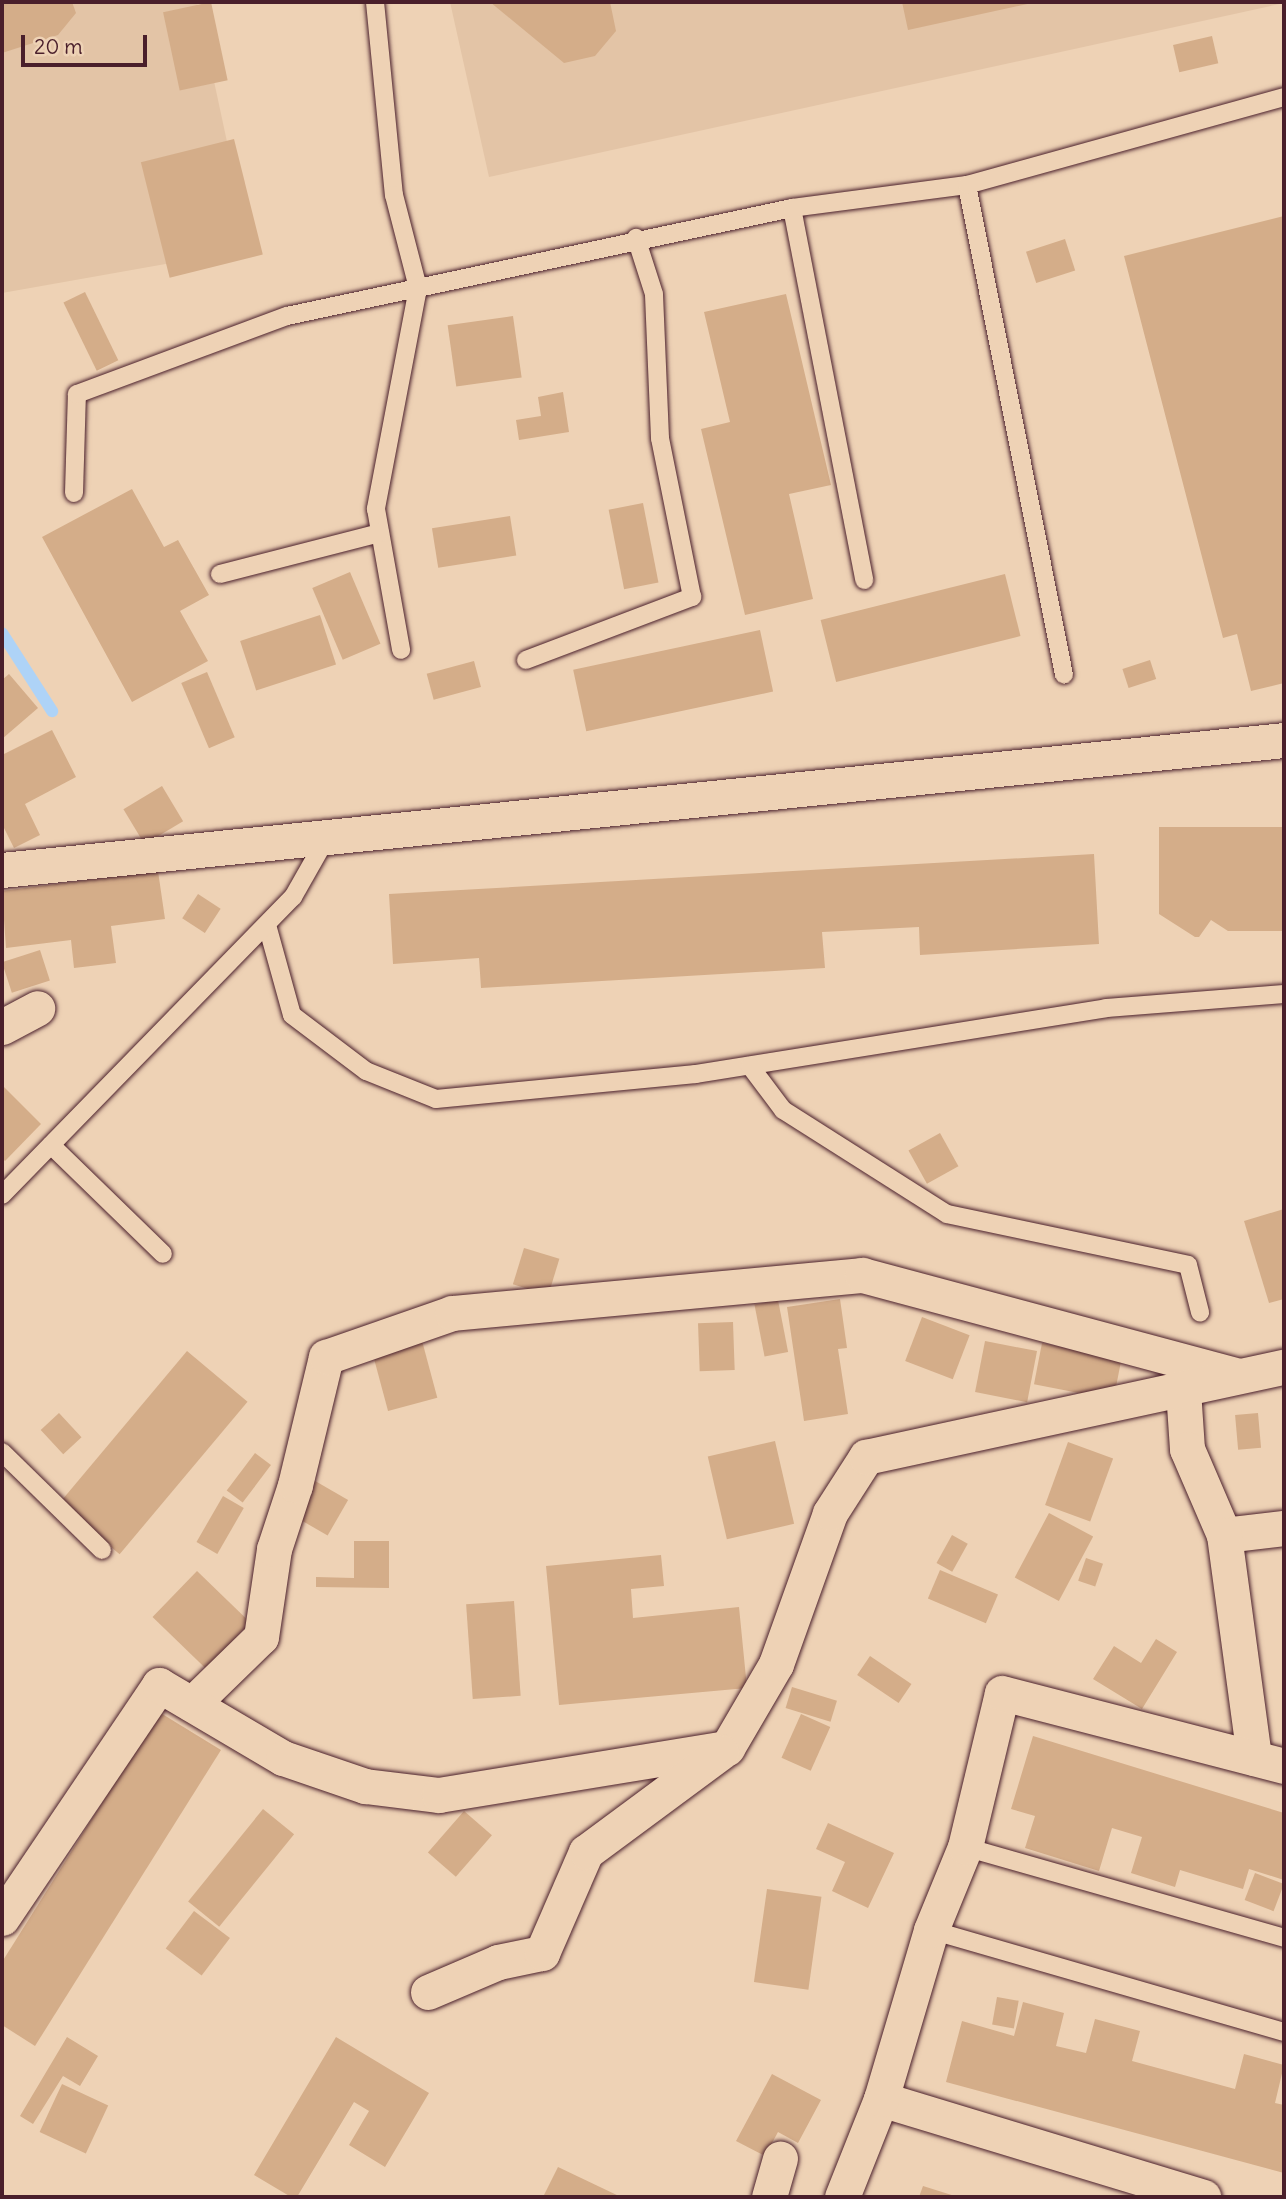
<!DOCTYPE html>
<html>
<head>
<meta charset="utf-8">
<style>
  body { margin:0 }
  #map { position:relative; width:1286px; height:2199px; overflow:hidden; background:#eed2b5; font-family:Delius,sans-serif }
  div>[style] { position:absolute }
  .built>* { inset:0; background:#e3c4a6 }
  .stream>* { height:12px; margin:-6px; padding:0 6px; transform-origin:6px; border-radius:6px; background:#aed3f7 }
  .building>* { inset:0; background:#d4ad89; transform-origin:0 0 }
  .roads { filter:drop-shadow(0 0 2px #4a1f2b) drop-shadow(0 0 2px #4a1f2b) }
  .service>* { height:18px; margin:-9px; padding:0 9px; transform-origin:9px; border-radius:9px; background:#eed2b5 }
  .minor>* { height:35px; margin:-17.5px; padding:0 17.5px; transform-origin:17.5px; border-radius:17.5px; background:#eed2b5 }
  span { translate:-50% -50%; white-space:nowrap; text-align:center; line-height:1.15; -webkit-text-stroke:6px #eed2b5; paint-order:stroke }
  .frame { position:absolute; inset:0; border:4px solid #4a1f2b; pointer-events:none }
  .scale { position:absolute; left:21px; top:35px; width:126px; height:32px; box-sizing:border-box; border:4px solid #4a1f2b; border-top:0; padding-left:9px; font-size:21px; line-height:24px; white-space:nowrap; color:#4a1f2b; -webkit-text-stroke:5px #eed2b5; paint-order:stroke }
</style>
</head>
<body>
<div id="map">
  <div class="built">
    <i style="clip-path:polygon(2px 2px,197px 2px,250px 249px,2px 293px)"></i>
    <i style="clip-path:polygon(450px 2px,1284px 2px,1284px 3px,489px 177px)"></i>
  </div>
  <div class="stream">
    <i style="left:2px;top:633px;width:93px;rotate:57.3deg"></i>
  </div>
  <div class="building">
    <i style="clip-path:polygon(2px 2px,72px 2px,76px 13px,58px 35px,2px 53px)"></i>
    <i style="left:211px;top:2px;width:80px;height:49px;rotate:78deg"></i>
    <i style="clip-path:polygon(490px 2px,610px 2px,616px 31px,595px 56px,564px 63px)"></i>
    <i style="clip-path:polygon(902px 2px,1032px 2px,1032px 3px,908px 30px)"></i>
    <i style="left:1212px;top:36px;width:28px;height:40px;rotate:77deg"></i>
    <i style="left:234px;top:139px;width:119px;height:96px;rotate:76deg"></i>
    <i style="clip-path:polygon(1284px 216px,1284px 683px,1251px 691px,1237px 634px,1223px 638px,1124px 256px)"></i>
    <i style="left:1065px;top:239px;width:33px;height:41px;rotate:72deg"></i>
    <i style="left:85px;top:292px;width:76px;height:24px;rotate:64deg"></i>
    <i style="clip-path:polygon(786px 294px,831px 485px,789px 494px,813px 599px,745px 615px,701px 429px,730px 422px,704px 312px)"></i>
    <i style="left:513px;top:316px;width:62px;height:66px;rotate:82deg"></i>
    <i style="clip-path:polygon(563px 392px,569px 432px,519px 440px,516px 420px,541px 416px,538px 397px)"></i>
    <i style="clip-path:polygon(132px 489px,164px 547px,178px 540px,209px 595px,180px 611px,208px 661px,132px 702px,42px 537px)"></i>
    <i style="left:643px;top:503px;width:81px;height:35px;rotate:79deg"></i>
    <i style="left:510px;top:516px;width:40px;height:79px;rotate:81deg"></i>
    <i style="left:350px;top:572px;width:78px;height:41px;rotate:67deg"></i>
    <i style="left:1005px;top:574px;width:64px;height:190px;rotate:76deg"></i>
    <i style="left:320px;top:615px;width:52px;height:84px;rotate:72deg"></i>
    <i style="left:760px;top:630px;width:63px;height:191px;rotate:78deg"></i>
    <i style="left:1150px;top:660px;width:20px;height:29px;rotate:72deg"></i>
    <i style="left:474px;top:661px;width:27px;height:49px;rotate:75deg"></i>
    <i style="left:207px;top:672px;width:71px;height:28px;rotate:67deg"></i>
    <i style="clip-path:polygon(9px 674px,38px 708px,2px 739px,2px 680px)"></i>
    <i style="clip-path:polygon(52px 730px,76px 777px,25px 804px,40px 835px,14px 848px,2px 824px,2px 755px)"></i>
    <i style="left:162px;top:786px;width:41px;height:45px;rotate:59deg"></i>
    <i style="clip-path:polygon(1159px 827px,1284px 827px,1284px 931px,1228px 931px,1211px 920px,1199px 937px,1195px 937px,1159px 914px)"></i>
    <i style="clip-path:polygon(1094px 854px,1099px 944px,920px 955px,919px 927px,822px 932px,825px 968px,481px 988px,479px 958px,393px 964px,389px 894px)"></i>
    <i style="clip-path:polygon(158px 871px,165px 919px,111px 926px,116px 963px,74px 968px,71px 940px,6px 948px,2px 891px)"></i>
    <i style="left:198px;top:894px;width:27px;height:29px;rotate:33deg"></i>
    <i style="left:40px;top:950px;width:32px;height:40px;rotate:72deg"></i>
    <i style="clip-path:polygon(2px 1085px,41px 1124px,5px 1161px,2px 1158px)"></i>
    <i style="left:940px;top:1133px;width:38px;height:36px;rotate:61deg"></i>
    <i style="clip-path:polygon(1284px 1209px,1284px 1299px,1269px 1303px,1244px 1221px)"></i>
    <i style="left:524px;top:1248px;width:37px;height:38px;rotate:17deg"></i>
    <i style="clip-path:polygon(840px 1299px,847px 1348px,838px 1349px,848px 1414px,804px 1421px,787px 1307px)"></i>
    <i style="left:778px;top:1300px;width:53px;height:24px;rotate:79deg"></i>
    <i style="left:922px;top:1317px;width:51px;height:47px;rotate:21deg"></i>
    <i style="left:733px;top:1322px;width:48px;height:35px;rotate:88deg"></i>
    <i style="left:421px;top:1337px;width:63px;height:51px;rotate:75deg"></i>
    <i style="left:985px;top:1341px;width:53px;height:52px;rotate:11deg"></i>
    <i style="left:1042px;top:1343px;width:81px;height:42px;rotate:11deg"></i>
    <i style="left:187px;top:1351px;width:79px;height:199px;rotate:40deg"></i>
    <i style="left:59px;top:1413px;width:33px;height:25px;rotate:47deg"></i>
    <i style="left:1258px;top:1413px;width:35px;height:23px;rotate:85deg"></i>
    <i style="left:775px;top:1441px;width:85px;height:69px;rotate:77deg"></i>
    <i style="left:1068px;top:1442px;width:48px;height:67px;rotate:20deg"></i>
    <i style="left:255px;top:1453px;width:20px;height:47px;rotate:37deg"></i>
    <i style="left:310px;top:1478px;width:44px;height:41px;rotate:30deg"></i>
    <i style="left:223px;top:1496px;width:24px;height:53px;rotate:30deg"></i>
    <i style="left:1049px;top:1513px;width:50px;height:73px;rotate:28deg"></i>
    <i style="left:952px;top:1535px;width:18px;height:32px;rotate:29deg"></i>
    <i style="clip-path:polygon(354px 1541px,389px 1541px,389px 1588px,316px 1587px,316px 1577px,354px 1578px)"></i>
    <i style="clip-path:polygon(661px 1555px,664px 1586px,631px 1589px,633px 1618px,739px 1607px,747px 1688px,559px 1705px,546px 1566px)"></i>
    <i style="left:1086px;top:1558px;width:18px;height:24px;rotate:19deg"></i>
    <i style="left:940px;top:1570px;width:63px;height:31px;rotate:23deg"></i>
    <i style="left:197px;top:1571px;width:74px;height:64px;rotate:44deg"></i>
    <i style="left:514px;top:1601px;width:95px;height:48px;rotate:86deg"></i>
    <i style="clip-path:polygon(1156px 1639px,1177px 1652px,1142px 1709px,1093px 1679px,1114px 1646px,1141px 1663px)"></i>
    <i style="left:870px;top:1656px;width:50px;height:23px;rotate:34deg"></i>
    <i style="left:792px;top:1687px;width:47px;height:22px;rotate:17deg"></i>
    <i style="clip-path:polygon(159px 1712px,221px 1750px,35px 2046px,2px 2025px,2px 1962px)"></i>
    <i style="left:801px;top:1714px;width:32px;height:48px;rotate:24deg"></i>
    <i style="clip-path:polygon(1033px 1736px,1284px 1813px,1284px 1880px,1249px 1869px,1243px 1889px,1180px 1870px,1175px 1887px,1131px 1873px,1142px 1837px,1112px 1828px,1099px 1871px,1025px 1848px,1035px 1816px,1011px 1809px)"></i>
    <i style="left:263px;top:1809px;width:40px;height:119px;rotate:39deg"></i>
    <i style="left:464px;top:1811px;width:37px;height:55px;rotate:41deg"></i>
    <i style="clip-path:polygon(828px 1823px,894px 1853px,868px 1908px,832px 1891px,845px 1862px,816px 1849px)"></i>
    <i style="left:1255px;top:1873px;width:31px;height:29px;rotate:21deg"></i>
    <i style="left:767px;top:1889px;width:55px;height:94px;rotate:8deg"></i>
    <i style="left:194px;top:1911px;width:45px;height:47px;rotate:37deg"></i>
    <i style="left:997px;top:1997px;width:22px;height:28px;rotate:10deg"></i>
    <i style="clip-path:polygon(1023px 2002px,1064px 2013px,1056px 2046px,1086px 2053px,1095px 2019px,1140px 2031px,1132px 2061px,1235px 2089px,1244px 2054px,1284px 2065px,1275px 2103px,1284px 2105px,1284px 2173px,946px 2082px,962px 2021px,1014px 2036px)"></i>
    <i style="clip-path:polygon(67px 2037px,98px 2056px,80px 2086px,63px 2076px,33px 2124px,20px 2116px)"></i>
    <i style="clip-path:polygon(336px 2037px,429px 2093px,385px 2167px,349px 2145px,369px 2111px,354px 2102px,297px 2197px,291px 2197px,254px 2175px)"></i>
    <i style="clip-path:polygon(772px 2074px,821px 2100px,798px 2143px,778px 2132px,765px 2156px,736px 2141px)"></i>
    <i style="left:62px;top:2084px;width:51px;height:53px;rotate:25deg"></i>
    <i style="clip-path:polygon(558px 2167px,621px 2197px,543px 2197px)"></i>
    <i style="clip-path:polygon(923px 2186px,958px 2197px,919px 2197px)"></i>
  </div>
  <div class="roads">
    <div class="service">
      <i style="left:375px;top:2px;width:194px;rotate:84.4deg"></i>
      <i style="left:394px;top:195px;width:96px;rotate:75.5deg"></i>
      <i style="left:418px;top:288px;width:225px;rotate:100.8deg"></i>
      <i style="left:376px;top:509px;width:143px;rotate:79.9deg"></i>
      <i style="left:967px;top:185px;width:499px;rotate:78.8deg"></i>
      <i style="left:792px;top:208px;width:379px;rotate:79deg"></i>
      <i style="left:74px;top:493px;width:99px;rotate:-88.3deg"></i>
      <i style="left:77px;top:394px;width:224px;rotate:-20.4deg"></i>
      <i style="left:287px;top:316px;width:516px;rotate:-12.07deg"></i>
      <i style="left:792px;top:208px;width:177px;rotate:-7.5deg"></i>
      <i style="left:967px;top:185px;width:329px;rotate:-15.5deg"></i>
      <i style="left:220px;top:574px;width:165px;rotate:-14.4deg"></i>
      <i style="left:526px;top:660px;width:178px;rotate:-20.8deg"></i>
      <i style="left:692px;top:597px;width:162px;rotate:-101.4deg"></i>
      <i style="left:660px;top:438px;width:144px;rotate:-92.4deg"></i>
      <i style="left:654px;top:294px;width:59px;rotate:-107.8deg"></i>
      <i style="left:267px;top:925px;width:93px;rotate:74.5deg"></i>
      <i style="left:292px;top:1015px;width:93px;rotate:37.1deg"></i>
      <i style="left:366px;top:1071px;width:75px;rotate:21.8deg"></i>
      <i style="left:436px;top:1099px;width:261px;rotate:-5.5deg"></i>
      <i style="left:696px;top:1074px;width:415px;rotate:-9.1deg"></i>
      <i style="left:1106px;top:1008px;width:179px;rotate:-4.5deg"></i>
      <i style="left:750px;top:1066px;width:55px;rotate:53.1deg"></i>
      <i style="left:783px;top:1110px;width:194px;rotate:32.4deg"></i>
      <i style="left:947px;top:1214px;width:246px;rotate:11.9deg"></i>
      <i style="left:1188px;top:1265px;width:49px;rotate:75.7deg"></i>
      <i style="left:51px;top:1145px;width:156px;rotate:44.2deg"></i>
      <i style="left:2px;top:1195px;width:417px;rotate:-45.7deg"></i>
      <i style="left:293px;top:897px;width:67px;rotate:-60.4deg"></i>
      <i style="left:2px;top:1452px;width:140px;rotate:44.4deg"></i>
      <i style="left:965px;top:1847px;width:332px;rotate:15.9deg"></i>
      <i style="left:931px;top:1930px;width:367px;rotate:16.1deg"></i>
    </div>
    <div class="minor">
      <i style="left:2px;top:870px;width:1289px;rotate:-5.79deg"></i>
      <i style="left:2px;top:1027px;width:40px;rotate:-28deg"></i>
      <i style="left:1183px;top:1390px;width:59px;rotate:86.1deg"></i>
      <i style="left:1187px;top:1449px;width:94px;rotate:66.7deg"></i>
      <i style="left:1224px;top:1535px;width:60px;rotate:-6.7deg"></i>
      <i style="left:1224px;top:1535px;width:225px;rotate:82.3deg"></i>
      <i style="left:192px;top:1704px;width:96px;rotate:-44.2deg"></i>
      <i style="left:261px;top:1637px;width:89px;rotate:-81.6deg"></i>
      <i style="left:274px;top:1549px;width:67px;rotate:-71.8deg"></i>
      <i style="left:295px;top:1485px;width:132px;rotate:-76.4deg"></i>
      <i style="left:326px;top:1357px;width:133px;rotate:-19.2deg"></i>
      <i style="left:452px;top:1313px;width:412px;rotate:-5.3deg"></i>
      <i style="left:862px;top:1275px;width:387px;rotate:15deg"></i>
      <i style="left:2px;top:1918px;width:281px;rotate:-56deg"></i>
      <i style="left:159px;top:1685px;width:144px;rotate:30.5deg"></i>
      <i style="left:283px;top:1758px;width:87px;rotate:18.9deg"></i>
      <i style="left:365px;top:1786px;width:75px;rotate:6.9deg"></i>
      <i style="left:439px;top:1795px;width:292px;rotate:-9.3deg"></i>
      <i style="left:727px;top:1748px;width:97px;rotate:-59.7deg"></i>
      <i style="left:776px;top:1664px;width:160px;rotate:-70.3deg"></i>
      <i style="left:830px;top:1513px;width:67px;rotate:-57.3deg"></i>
      <i style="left:866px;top:1457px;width:428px;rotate:-12.2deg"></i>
      <i style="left:428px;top:1992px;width:76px;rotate:-23.2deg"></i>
      <i style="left:498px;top:1962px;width:45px;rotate:-11.6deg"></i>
      <i style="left:542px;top:1953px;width:110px;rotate:-66.5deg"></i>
      <i style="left:586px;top:1852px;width:168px;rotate:-36.5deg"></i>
      <i style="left:881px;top:2099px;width:337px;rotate:16.9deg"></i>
      <i style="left:769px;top:2197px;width:40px;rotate:-74deg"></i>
      <i style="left:842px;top:2197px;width:105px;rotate:-68.3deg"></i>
      <i style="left:881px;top:2099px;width:176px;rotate:-73.5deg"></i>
      <i style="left:931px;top:1930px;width:90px;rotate:-67.7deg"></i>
      <i style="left:965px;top:1847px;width:158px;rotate:-76.5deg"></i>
      <i style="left:1002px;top:1693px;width:291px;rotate:14.5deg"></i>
    </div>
  </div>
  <div class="frame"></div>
  <div class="scale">20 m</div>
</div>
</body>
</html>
